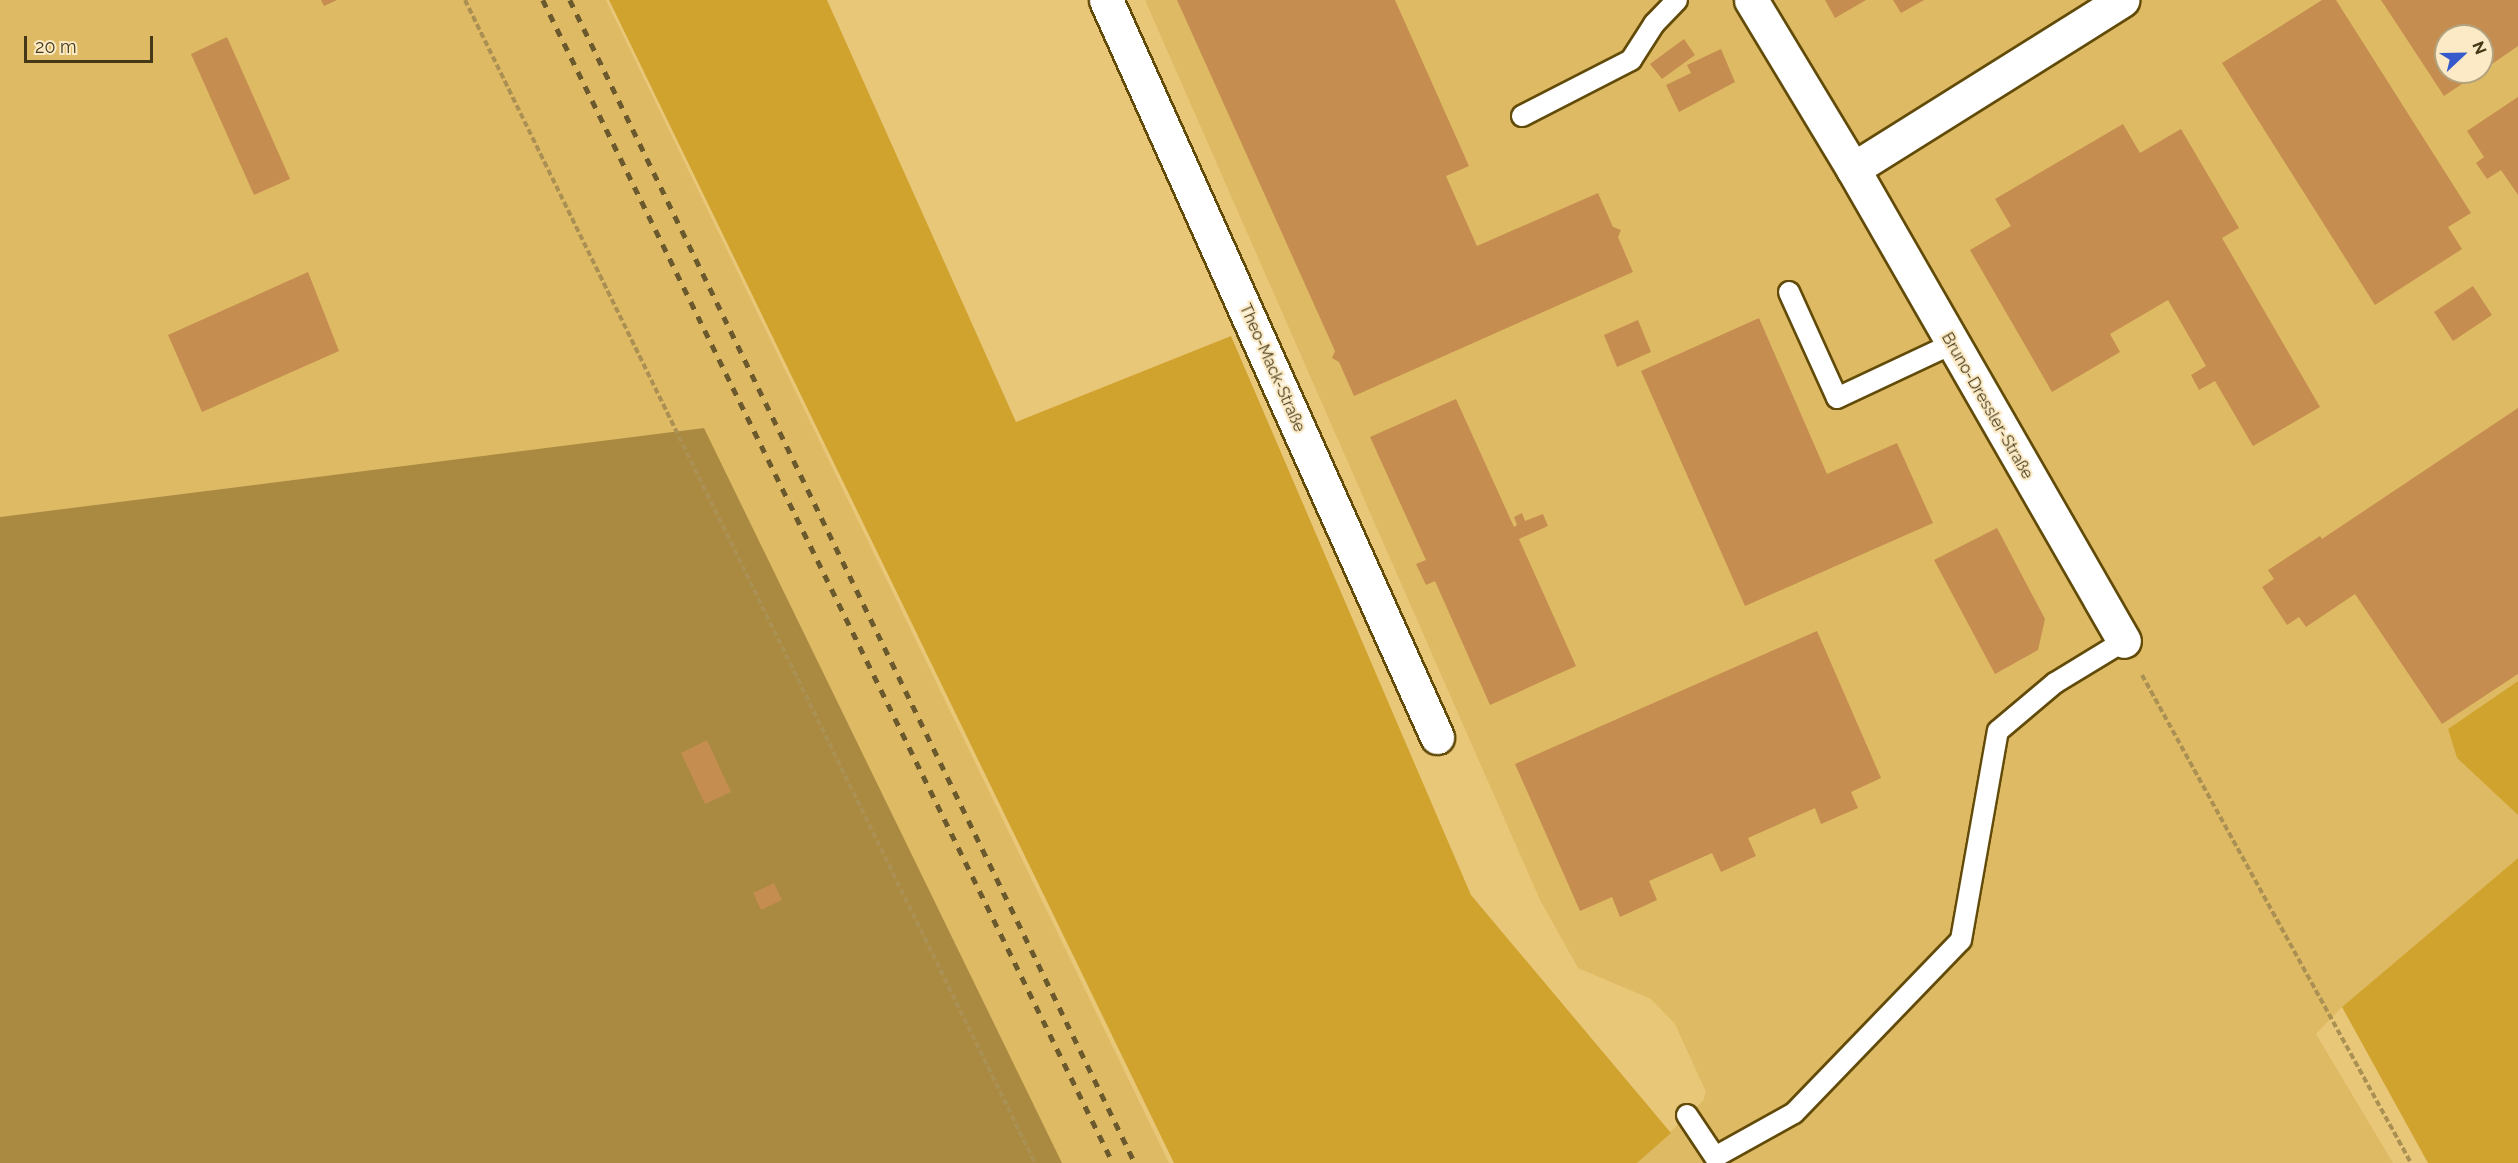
<!DOCTYPE html>
<html>
<head>
<meta charset="utf-8">
<style>
	body { margin:0 }
	#map { position:relative; width:2518px; height:1163px; overflow:hidden; background:#e9c779; font-family:Raleway,sans-serif }
	div>[style] { position:absolute }
	[style*='--x'] { left:calc(var(--x)*1px); top:calc(var(--y)*1px); width:calc(var(--w)*1px); rotate:calc(var(--a)*1deg) }
	.built>* { inset:0; background:#dfba64 }
	.green>* { inset:0; background:#d0a32f }
	.forest>* { inset:0; background:#a98a40 }
	.building>* { inset:0; background:#c58d50 }
	.path>* { height:4px; margin-top:-2px; transform-origin:0; background:repeating-linear-gradient(90deg,#aa9053 0 6px,transparent 0 9px) }
	.roads { filter:drop-shadow(2px 0 #624b09) drop-shadow(-2px 0 #624b09) drop-shadow(0 2px #624b09) drop-shadow(0 -2px #624b09) }
	.lane>* { height:20px; margin:-10px; padding:0 10px; transform-origin:10px; border-radius:10px; background:#fff }
	.street>* { height:33px; margin:-16.5px; padding:0 16.5px; transform-origin:16.5px; border-radius:16.5px; background:#fff }
	.rail>* { height:4.5px; margin-top:-2.25px; transform-origin:0; background:repeating-linear-gradient(90deg,#6b592e 0 8px,transparent 0 16px) }
	span { translate:-50% -50%; white-space:nowrap; text-align:center; line-height:1.15; -webkit-text-stroke:4.5px #fbeac5; paint-order:stroke }
	.street-label { font-size:16px; color:#453817 }
	.north { position:absolute; left:2434px; top:24px; width:60px; height:60px; box-sizing:border-box; background:#fbeac5; border:2px solid #b2a37f; border-radius:50%; rotate:68deg; font-size:16px; font-weight:700; line-height:24px; text-align:center; color:#453817 }
	.north::after { content:''; display:block; margin:auto; width:21px; height:27px; background:#365acb; clip-path:polygon(50% 0,100% 100%,50% 72%,0 100%) }
	.scale { position:absolute; left:24px; top:36px; width:129px; height:27px; box-sizing:border-box; border:3px solid #453817; border-top:0; padding-left:8px; font-size:18px; line-height:21px; white-space:nowrap; color:#453817; -webkit-text-stroke:4px #fbeac5; paint-order:stroke }
</style>
</head>
<body>
<div id="map">
	<div class="built">
		<div style="clip-path:polygon(0 0,606px 0,1169px 1163px,1062px 1163px,704px 428px,0 517px)"></div>
		<div style="clip-path:polygon(evenodd,1145px 0,2518px 0,2518px 681px,2448px 729px,2457px 758px,2518px 815px,2518px 858px,2342px 1007px,2316px 1034px,2393px 1163px,1637px 1163px,1703px 1101px,1706px 1092px,1675px 1024px,1651px 999px,1578px 968px,1540px 900px,1145px 0,2446px 36px,2482px 36px,2482px 72px,2446px 72px,2446px 36px)"></div>
	</div>
	<div class="green">
		<div style="clip-path:polygon(609px 0,827px 0,1016px 422px,1231px 336px,1471px 895px,1671px 1133px,1637px 1163px,1174px 1163px)"></div>
		<div style="clip-path:polygon(2518px 681px,2518px 815px,2457px 758px,2448px 729px)"></div>
		<div style="clip-path:polygon(2518px 858px,2518px 1163px,2428px 1163px,2342px 1007px)"></div>
	</div>
	<div class="forest">
		<div style="clip-path:polygon(704px 428px,1062px 1163px,0 1163px,0 517px)"></div>
	</div>
	<div class="building">
		<div style="clip-path:polygon(321px 0,337px 0,324px 6px)"></div>
		<div style="clip-path:polygon(1177px 0,1395px 0,1469px 166px,1446px 176px,1477px 246px,1598px 193px,1613px 227px,1621px 230px,1618px 237px,1633px 272px,1354px 396px,1339px 362px,1332px 358px,1335px 351px)"></div>
		<div style="clip-path:polygon(1825px 0,1866px 0,1835px 18px)"></div>
		<div style="clip-path:polygon(1893px 0,1924px 0,1901px 13px)"></div>
		<div style="clip-path:polygon(2322px 0,2336px 0,2471px 213px,2448px 227px,2462px 249px,2375px 305px,2222px 63px)"></div>
		<div style="clip-path:polygon(2381px 0,2518px 0,2518px 46px,2482px 71px,2482px 36px,2446px 36px,2446px 72px,2480px 72px,2444px 96px)"></div>
		<div style="clip-path:polygon(227px 37px,290px 179px,254px 195px,191px 54px)"></div>
		<div style="clip-path:polygon(1684px 39px,1695px 55px,1662px 79px,1650px 64px)"></div>
		<div style="clip-path:polygon(1721px 49px,1735px 82px,1679px 112px,1666px 85px,1691px 73px,1687px 65px)"></div>
		<div style="clip-path:polygon(2518px 97px,2518px 195px,2501px 170px,2487px 179px,2476px 163px,2484px 157px,2467px 131px)"></div>
		<div style="clip-path:polygon(2123px 124px,2140px 153px,2181px 129px,2239px 228px,2222px 238px,2320px 407px,2253px 446px,2215px 381px,2199px 390px,2191px 375px,2206px 366px,2168px 300px,2110px 334px,2120px 352px,2052px 392px,1970px 250px,2011px 226px,1995px 199px)"></div>
		<div style="clip-path:polygon(308px 272px,339px 351px,202px 412px,168px 335px)"></div>
		<div style="clip-path:polygon(2473px 286px,2492px 315px,2453px 341px,2434px 312px)"></div>
		<div style="clip-path:polygon(1759px 318px,1827px 474px,1897px 443px,1933px 523px,1745px 606px,1641px 371px)"></div>
		<div style="clip-path:polygon(1638px 320px,1651px 352px,1617px 367px,1604px 335px)"></div>
		<div style="clip-path:polygon(1456px 399px,1514px 527px,1517px 525px,1514px 517px,1522px 513px,1525px 521px,1543px 514px,1548px 526px,1519px 539px,1576px 666px,1490px 705px,1435px 581px,1426px 585px,1416px 564px,1426px 560px,1370px 437px)"></div>
		<div style="clip-path:polygon(2518px 408px,2518px 674px,2442px 724px,2355px 594px,2306px 627px,2299px 617px,2287px 625px,2262px 587px,2274px 579px,2268px 570px,2320px 536px,2322px 539px)"></div>
		<div style="clip-path:polygon(1997px 528px,2045px 619px,2038px 650px,1995px 674px,1934px 560px)"></div>
		<div style="clip-path:polygon(1817px 631px,1881px 778px,1851px 792px,1858px 808px,1821px 824px,1815px 808px,1748px 838px,1756px 856px,1721px 872px,1712px 853px,1649px 881px,1657px 900px,1620px 917px,1612px 897px,1580px 911px,1515px 764px)"></div>
		<div style="clip-path:polygon(707px 740px,731px 792px,705px 804px,681px 753px)"></div>
		<div style="clip-path:polygon(774px 883px,782px 900px,761px 910px,753px 893px)"></div>
	</div>
	<div class="path">
		<div style="--x:465;--y:0;--w:1295;--a:63.89"></div>
		<div style="--x:2142;--y:675;--w:557;--a:61.14"></div>
	</div>
	<div class="roads">
		<div class="lane">
			<div style="--x:1522;--y:116;--w:123;--a:-27.2"></div>
			<div style="--x:1631;--y:60;--w:43;--a:-57.4"></div>
			<div style="--x:1654;--y:24;--w:33;--a:-46"></div>
			<div style="--x:1789;--y:292;--w:116;--a:65.6"></div>
			<div style="--x:1837;--y:398;--w:127;--a:-25.2"></div>
			<div style="--x:1687;--y:1115;--w:50;--a:56.3"></div>
			<div style="--x:1715;--y:1157;--w:90;--a:-29.1"></div>
			<div style="--x:1794;--y:1113;--w:240;--a:-46"></div>
			<div style="--x:1961;--y:940;--w:212;--a:-80"></div>
			<div style="--x:1998;--y:731;--w:75;--a:-40.1"></div>
			<div style="--x:2055;--y:683;--w:81;--a:-31.3"></div>
		</div>
		<div class="street">
			<div style="--x:1106;--y:0;--w:808;--a:65.81"></div>
			<div style="--x:1751;--y:0;--w:197;--a:58.9"></div>
			<div style="--x:1853;--y:169;--w:544;--a:60.14"></div>
			<div style="--x:1853;--y:169;--w:318;--a:-32.1"></div>
		</div>
	</div>
	<div class="rail">
		<div style="--x:543;--y:0;--w:1295;--a:63.89"></div>
		<div style="--x:570;--y:0;--w:1293;--a:64.09"></div>
	</div>
	<div class="street-label">
		<span style="left:1272px;top:368px;rotate:66deg">Theo-Mack-Straße</span>
		<span style="left:1987px;top:406px;rotate:60deg">Bruno-Dressler-Straße</span>
	</div>
	<div class="north">N</div>
	<div class="scale">20 m</div>
</div>
</body>
</html>
